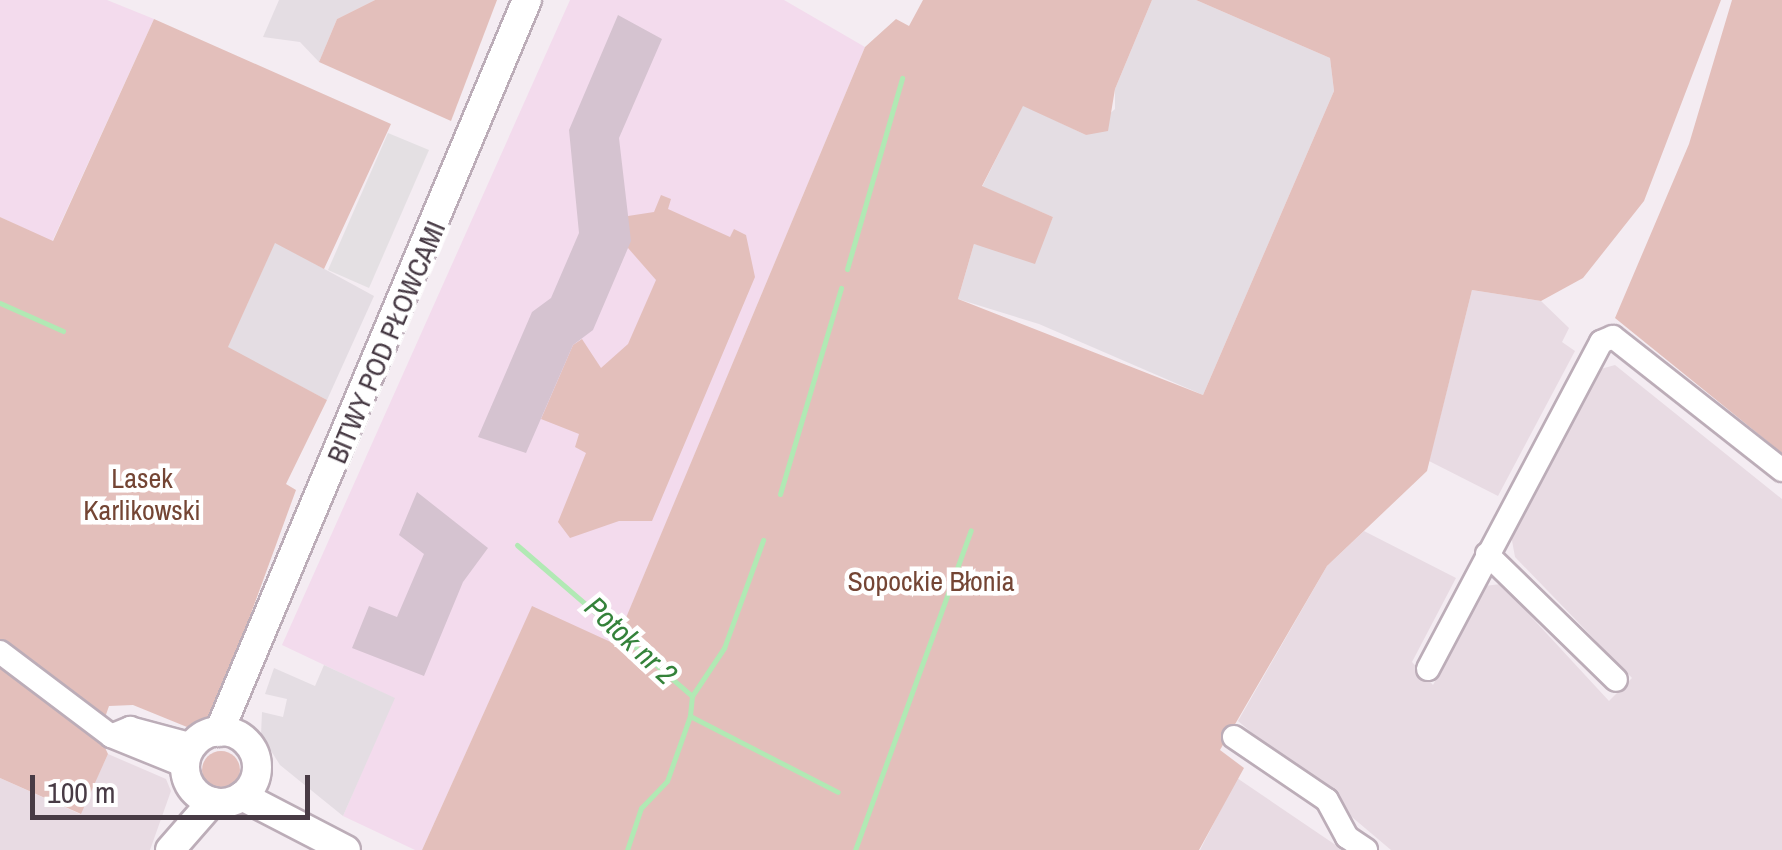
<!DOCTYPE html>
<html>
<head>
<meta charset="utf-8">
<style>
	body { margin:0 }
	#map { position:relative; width:1782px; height:850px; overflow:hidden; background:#f4ecf2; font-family:"Archivo Narrow",sans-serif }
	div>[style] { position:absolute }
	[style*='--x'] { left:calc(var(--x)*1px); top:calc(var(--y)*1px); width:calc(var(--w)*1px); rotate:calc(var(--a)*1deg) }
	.residential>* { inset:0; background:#e8dbe3 }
	.commercial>* { inset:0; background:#f3dbed }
	.industrial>* { inset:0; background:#e4dde3 }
	.green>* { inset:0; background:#e3bfbb }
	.round { border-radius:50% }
	.parking>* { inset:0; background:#e4e0e3 }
	.stream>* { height:5px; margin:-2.5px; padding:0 2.5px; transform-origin:2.5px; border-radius:2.5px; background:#b1e9b4 }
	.building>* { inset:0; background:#d5c3d0 }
	.roads { filter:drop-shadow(2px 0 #bcadb8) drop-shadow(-2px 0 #bcadb8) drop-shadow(0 2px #bcadb8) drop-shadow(0 -2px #bcadb8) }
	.minor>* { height:22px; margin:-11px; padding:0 11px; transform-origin:11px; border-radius:11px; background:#fff }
	.tertiary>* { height:28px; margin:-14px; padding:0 14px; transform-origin:14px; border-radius:14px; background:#fff }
	.tertiary>.ring { margin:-14px; padding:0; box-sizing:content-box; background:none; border:28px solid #fff; border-radius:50% }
	span { translate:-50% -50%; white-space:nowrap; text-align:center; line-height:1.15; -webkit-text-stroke:9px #fff; paint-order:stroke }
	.street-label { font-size:28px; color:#483b45 }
	.park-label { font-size:28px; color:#744534 }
	.water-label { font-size:30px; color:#34823a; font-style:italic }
	.scale { position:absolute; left:30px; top:775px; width:280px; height:45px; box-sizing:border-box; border:5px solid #483b45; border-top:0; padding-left:12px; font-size:30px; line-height:35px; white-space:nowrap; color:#483b45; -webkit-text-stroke:8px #fff; paint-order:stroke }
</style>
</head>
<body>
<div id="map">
	<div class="residential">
		<div style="clip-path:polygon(1472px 290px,1541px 301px,1569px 328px,1562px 342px,1575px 351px,1498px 496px,1429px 461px)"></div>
		<div style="clip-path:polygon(1615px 365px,1782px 499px,1782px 850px,1391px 850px,1238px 721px,1327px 566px,1364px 531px,1456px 578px,1412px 662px,1433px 685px,1484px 586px,1501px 584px,1609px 701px,1632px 678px,1515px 557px,1511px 535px,1597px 370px)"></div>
		<div style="clip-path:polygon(108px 754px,166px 779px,171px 791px,150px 850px,0 850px,0 778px,80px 814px)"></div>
		<div style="clip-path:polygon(1237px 778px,1343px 850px,1200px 850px)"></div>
	</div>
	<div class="commercial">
		<div style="clip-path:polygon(0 0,107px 0,154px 19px,52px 242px,0 217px)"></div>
		<div style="clip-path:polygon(570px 0,784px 0,865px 47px,615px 645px,532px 607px,422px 850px,415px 850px,343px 816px,394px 698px,282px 645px)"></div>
	</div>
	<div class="industrial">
		<div style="clip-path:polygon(279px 0,375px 0,337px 19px,319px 62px,300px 42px,263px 37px)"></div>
		<div style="clip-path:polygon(1152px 0,1196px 0,1330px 58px,1334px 91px,1203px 395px,1039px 324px,958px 299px,974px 244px,1036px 257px,1053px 217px,982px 187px,1023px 105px,1086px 135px,1115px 109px,1115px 89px)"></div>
		<div style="clip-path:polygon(275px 242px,374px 296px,327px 400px,227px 348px)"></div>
		<div style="clip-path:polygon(324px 665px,395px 698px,343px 816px,280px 765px,261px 735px,262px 712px,283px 717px,287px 699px,265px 694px,274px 668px,315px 686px)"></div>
	</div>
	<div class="green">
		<div style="clip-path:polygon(375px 0,497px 0,451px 121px,319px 62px,337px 19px)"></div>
		<div style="clip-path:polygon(923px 0,1152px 0,1115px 89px,1108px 131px,1086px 135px,1023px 106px,982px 186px,1053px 217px,1035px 264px,974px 244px,958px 299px,1203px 395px,1334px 91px,1330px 58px,1196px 0,1721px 0,1644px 201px,1583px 278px,1541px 301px,1472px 290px,1427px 471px,1327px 566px,1220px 750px,1244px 768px,1199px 850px,422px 850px,532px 606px,615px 644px,865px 47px,896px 19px,909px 26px)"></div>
		<div style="clip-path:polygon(1732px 0,1782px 0,1782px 453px,1615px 318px,1689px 144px)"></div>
		<div style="clip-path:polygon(154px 19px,391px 124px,324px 269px,275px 243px,228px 347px,327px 400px,286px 484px,296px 490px,214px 715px,187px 727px,133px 705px,109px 706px,99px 735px,108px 754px,81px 814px,0 778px,0 217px,53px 241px)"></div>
		<div style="clip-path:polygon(661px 195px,671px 199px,668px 209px,730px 237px,734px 229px,746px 235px,755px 277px,652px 521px,619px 521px,570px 538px,558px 522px,586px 453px,575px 447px,579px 434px,541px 419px,573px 345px,582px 339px,601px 368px,628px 344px,656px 280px,628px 248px,628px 216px,654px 212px)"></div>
		<div class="round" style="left:202px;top:751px;width:38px;height:38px"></div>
	</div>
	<div class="parking">
		<div style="clip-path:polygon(388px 133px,429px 150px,369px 288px,328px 270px)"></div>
	</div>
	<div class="stream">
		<div style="--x:847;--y:269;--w:199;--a:-73.9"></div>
		<div style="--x:0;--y:303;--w:69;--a:24"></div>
		<div style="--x:780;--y:494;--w:215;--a:-73.5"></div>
		<div style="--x:517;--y:545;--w:231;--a:40.8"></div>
		<div style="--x:692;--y:696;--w:20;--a:96"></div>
		<div style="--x:690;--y:716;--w:166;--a:27.2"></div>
		<div style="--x:692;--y:696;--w:58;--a:-56.3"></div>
		<div style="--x:724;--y:648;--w:115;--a:-70.1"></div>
		<div style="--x:627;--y:850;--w:44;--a:-71.6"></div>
		<div style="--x:641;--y:808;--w:37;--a:-46"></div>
		<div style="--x:667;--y:781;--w:69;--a:-70.5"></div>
		<div style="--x:855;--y:850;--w:340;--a:-70.1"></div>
	</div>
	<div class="building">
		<div style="clip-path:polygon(618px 15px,662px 39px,619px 138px,631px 241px,593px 330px,573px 345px,526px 453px,478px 437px,532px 312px,551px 298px,579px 233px,569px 130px)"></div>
		<div style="clip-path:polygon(417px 492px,488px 548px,463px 582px,424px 676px,352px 648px,369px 606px,397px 617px,424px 554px,399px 535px)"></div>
	</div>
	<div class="roads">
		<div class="minor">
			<div style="--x:1487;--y:554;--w:180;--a:44.3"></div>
			<div style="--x:0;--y:652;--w:139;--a:37.1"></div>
			<div style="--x:111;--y:736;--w:80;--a:22.1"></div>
			<div style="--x:1428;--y:669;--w:370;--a:-62.1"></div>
			<div style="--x:1601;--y:342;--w:13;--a:-23"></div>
			<div style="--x:1613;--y:337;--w:215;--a:38.2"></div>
			<div style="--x:111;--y:736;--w:21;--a:-23"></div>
			<div style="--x:130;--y:728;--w:65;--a:15.1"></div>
			<div style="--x:1234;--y:737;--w:112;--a:34.1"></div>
			<div style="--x:1327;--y:800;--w:42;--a:61.6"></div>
			<div style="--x:1347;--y:837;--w:23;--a:34"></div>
		</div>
		<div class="tertiary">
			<div class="ring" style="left:185px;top:731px;width:44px;height:44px"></div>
			<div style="--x:219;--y:732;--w:794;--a:-67.18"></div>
			<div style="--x:242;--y:796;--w:117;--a:27.4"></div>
			<div style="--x:170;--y:850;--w:64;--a:-48.8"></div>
		</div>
	</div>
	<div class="street-label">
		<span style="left:386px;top:342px;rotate:-67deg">BITWY POD PŁOWCAMI</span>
	</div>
	<div class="park-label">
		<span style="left:142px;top:494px">Lasek<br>Karlikowski</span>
		<span style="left:931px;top:581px">Sopockie Błonia</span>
	</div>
	<div class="water-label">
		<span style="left:631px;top:640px;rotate:43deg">Potok nr 2</span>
	</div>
	<div class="scale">100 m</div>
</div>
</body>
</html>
